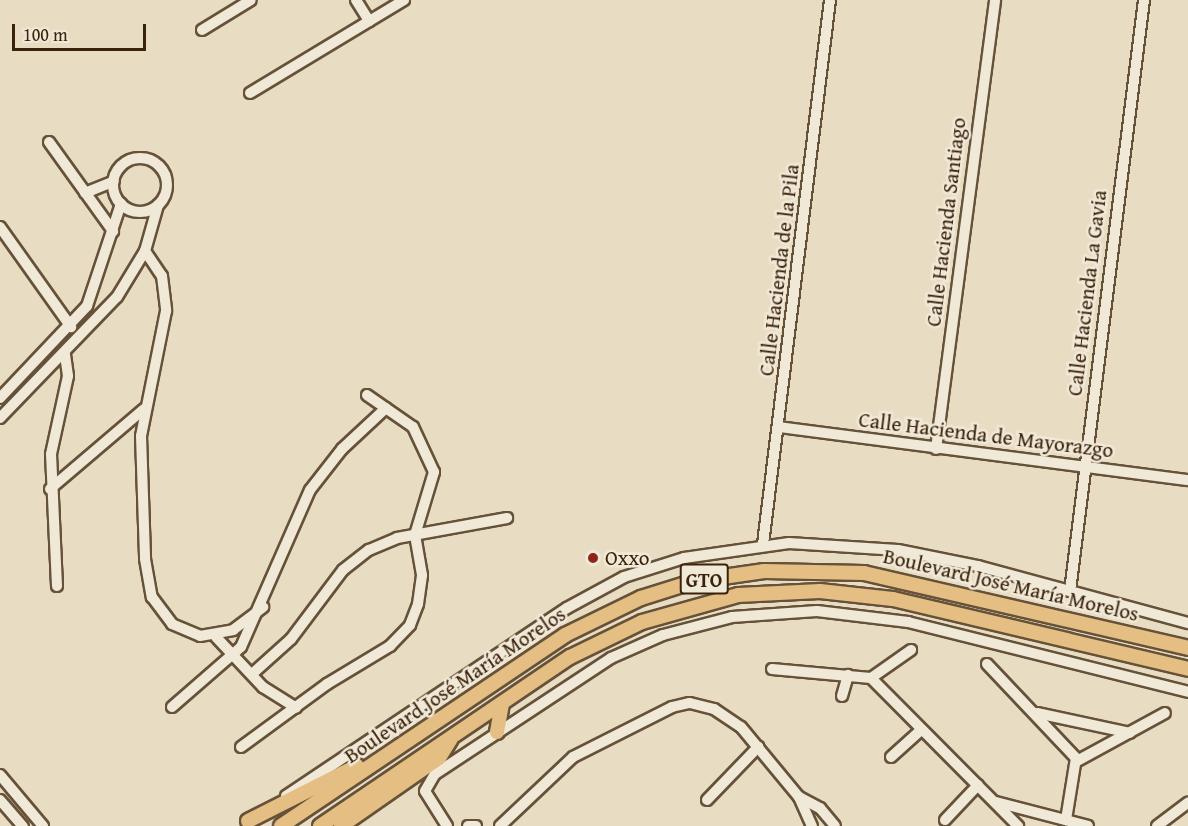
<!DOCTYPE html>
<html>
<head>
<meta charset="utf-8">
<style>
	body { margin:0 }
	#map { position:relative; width:1188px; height:826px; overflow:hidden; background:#e8ddc3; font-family:"Gentium Book Plus",serif }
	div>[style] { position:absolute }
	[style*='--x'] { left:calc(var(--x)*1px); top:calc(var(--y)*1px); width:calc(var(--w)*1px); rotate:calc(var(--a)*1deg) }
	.roads { filter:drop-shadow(2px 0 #665139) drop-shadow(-2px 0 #665139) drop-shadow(0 2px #665139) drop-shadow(0 -2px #665139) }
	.minor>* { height:10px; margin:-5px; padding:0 5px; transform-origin:5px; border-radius:5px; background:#f0e9d8 }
	.minor>.ring { margin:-5px; padding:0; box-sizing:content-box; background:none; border:10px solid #f0e9d8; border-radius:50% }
	.major>* { height:14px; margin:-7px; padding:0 7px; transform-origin:7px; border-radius:7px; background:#e4be82 }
	.dots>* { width:16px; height:16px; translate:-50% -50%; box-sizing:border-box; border:3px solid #f0e9d8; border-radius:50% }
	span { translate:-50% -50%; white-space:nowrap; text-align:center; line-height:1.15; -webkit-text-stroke:5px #f0e9d8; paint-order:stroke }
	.shield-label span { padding:2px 4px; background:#f0e9d8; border:2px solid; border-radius:4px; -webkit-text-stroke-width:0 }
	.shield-label { font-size:20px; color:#3b220b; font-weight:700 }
	.street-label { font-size:21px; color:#3b220b }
	.poi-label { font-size:21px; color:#3b220b }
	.left { translate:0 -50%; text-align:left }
	.scale { position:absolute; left:12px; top:24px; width:134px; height:27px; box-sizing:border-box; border:3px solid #3b220b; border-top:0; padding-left:8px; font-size:18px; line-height:21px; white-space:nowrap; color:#3b220b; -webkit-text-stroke:4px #f0e9d8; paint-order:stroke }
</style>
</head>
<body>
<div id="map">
	<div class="roads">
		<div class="minor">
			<div style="--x:356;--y:0;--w:25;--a:58"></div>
			<div style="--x:202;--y:30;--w:57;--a:-31.5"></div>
			<div style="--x:250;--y:93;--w:180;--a:-31.1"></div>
			<div style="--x:49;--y:142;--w:110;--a:54.3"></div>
			<div class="ring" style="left:113px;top:158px;width:44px;height:44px"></div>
			<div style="--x:85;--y:193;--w:31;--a:-22"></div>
			<div style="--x:0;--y:227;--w:123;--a:54.6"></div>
			<div style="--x:145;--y:251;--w:30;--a:56"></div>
			<div style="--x:162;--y:276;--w:35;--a:83"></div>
			<div style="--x:166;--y:311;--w:127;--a:101.3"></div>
			<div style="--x:141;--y:436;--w:123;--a:88.1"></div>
			<div style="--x:145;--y:559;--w:39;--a:80"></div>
			<div style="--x:152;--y:597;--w:34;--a:53"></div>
			<div style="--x:172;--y:624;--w:30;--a:23"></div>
			<div style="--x:200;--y:636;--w:34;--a:-10"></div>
			<div style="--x:233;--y:630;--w:38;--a:-37"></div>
			<div style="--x:0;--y:398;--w:127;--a:-46.6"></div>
			<div style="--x:87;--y:306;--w:108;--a:-71.6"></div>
			<div style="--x:0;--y:418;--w:168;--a:-46"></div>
			<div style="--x:117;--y:297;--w:54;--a:-58.7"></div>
			<div style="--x:145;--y:251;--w:48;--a:-74.2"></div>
			<div style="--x:779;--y:427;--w:412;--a:7.4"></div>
			<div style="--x:936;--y:449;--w:453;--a:-82.5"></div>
			<div style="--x:50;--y:489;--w:123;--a:-40.4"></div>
			<div style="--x:763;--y:544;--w:548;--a:-82.98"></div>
			<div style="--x:57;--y:586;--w:132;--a:-92.6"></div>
			<div style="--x:51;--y:454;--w:80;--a:-77.7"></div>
			<div style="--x:68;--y:376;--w:22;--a:-98"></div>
			<div style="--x:1070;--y:591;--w:596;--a:-82.86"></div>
			<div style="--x:216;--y:637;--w:69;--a:46.8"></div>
			<div style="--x:263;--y:687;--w:39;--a:32"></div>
			<div style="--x:987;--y:664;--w:129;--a:46.6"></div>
			<div style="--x:1076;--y:758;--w:63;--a:99.2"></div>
			<div style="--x:772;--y:669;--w:99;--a:5.2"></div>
			<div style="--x:871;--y:678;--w:49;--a:-35"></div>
			<div style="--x:252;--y:674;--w:52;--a:-41.9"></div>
			<div style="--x:291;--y:639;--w:86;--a:-53"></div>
			<div style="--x:343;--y:570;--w:33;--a:-38"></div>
			<div style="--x:369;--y:550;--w:30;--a:-23"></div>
			<div style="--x:397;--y:538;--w:112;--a:-10.3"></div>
			<div style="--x:871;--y:678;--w:209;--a:45.2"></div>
			<div style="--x:842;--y:696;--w:22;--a:-74"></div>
			<div style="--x:172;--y:707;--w:91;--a:-41"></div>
			<div style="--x:241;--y:647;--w:171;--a:-66.3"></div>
			<div style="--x:310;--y:490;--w:52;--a:-52"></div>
			<div style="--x:342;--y:449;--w:60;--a:-43"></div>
			<div style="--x:1037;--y:713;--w:95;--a:12.1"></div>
			<div style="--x:241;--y:747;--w:107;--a:-36.2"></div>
			<div style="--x:327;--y:684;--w:74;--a:-31.1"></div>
			<div style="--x:390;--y:646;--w:29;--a:-46"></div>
			<div style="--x:410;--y:625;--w:22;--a:-69"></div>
			<div style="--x:418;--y:604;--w:29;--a:-82"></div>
			<div style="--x:422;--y:575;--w:41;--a:-99.9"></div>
			<div style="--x:415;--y:535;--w:66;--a:-73.2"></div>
			<div style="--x:434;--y:472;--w:50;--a:-115"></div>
			<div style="--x:413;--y:427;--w:56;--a:-145.2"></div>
			<div style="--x:891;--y:757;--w:40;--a:-42"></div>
			<div style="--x:1077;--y:761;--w:100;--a:-28.6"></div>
			<div style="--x:0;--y:775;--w:67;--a:49.9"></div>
			<div style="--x:286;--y:796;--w:338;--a:-33.8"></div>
			<div style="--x:567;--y:608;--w:65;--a:-28.5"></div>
			<div style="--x:624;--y:577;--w:63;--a:-17.6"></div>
			<div style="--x:684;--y:558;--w:106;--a:-8.1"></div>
			<div style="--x:789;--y:543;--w:109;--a:3.7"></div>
			<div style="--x:898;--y:550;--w:82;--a:11.3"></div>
			<div style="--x:978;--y:566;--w:218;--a:15.2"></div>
			<div style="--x:799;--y:797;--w:24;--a:28"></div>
			<div style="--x:820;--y:808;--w:23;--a:50"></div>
			<div style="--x:0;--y:800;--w:35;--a:49"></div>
			<div style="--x:707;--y:800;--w:74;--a:-46.1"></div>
			<div style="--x:996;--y:802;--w:95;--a:14.6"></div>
			<div style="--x:945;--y:820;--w:48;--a:-46.7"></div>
			<div style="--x:447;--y:826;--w:41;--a:-122.2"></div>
			<div style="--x:425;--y:791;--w:20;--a:-60"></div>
			<div style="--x:435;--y:774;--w:211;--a:-33.4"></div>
			<div style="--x:611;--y:658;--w:57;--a:-23.9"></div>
			<div style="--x:663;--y:635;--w:71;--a:-14.6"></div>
			<div style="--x:732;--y:617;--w:85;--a:-4"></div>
			<div style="--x:817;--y:611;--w:92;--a:6.9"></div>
			<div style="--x:908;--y:622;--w:289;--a:14"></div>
			<div style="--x:468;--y:826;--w:8;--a:0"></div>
			<div style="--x:500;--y:826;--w:100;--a:-43.4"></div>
			<div style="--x:573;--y:757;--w:111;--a:-26.8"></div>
			<div style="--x:672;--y:707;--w:18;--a:-13"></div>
			<div style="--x:690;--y:703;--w:25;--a:14"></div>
			<div style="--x:714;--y:709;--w:32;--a:34"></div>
			<div style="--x:741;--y:727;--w:91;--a:50.4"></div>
			<div style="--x:799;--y:797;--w:32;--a:66"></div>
			<div style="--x:1157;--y:826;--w:39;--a:-37"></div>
		</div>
		<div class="major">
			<div style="--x:497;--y:732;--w:29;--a:-80"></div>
			<div style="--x:248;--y:821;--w:122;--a:-26.8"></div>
			<div style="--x:281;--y:826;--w:342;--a:-33.9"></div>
			<div style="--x:565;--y:635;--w:85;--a:-26"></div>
			<div style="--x:641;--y:598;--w:57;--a:-17.5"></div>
			<div style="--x:695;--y:581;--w:70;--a:-8.2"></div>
			<div style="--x:764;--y:571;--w:100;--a:1.1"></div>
			<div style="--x:864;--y:573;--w:333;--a:13"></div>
			<div style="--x:320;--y:826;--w:302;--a:-34.1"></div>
			<div style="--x:570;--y:657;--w:80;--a:-25.9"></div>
			<div style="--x:642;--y:622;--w:100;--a:-15.7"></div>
			<div style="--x:738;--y:595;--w:82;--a:-2.8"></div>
			<div style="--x:820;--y:591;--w:73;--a:6.3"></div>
			<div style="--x:893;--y:599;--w:303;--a:13.3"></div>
			<div style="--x:341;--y:826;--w:119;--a:-34.8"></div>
			<div style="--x:439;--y:758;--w:22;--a:-58"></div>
		</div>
	</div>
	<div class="dots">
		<div style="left:593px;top:558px;background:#8f2418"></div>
	</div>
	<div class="shield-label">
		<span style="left:704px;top:579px">GTO</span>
	</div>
	<div class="street-label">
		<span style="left:946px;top:222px;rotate:-83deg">Calle Hacienda Santiago</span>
		<span style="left:779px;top:270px;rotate:-83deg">Calle Hacienda de la Pila</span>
		<span style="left:1087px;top:293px;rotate:-83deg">Calle Hacienda La Gavia</span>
		<span style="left:986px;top:435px;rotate:7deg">Calle Hacienda de Mayorazgo</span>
		<span style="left:1011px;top:585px;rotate:13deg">Boulevard José María Morelos</span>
		<span style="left:455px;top:685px;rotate:-34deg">Boulevard José María Morelos</span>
	</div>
	<div class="poi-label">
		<span class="left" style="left:605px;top:558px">Oxxo</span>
	</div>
	<div class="scale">100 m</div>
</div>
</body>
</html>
